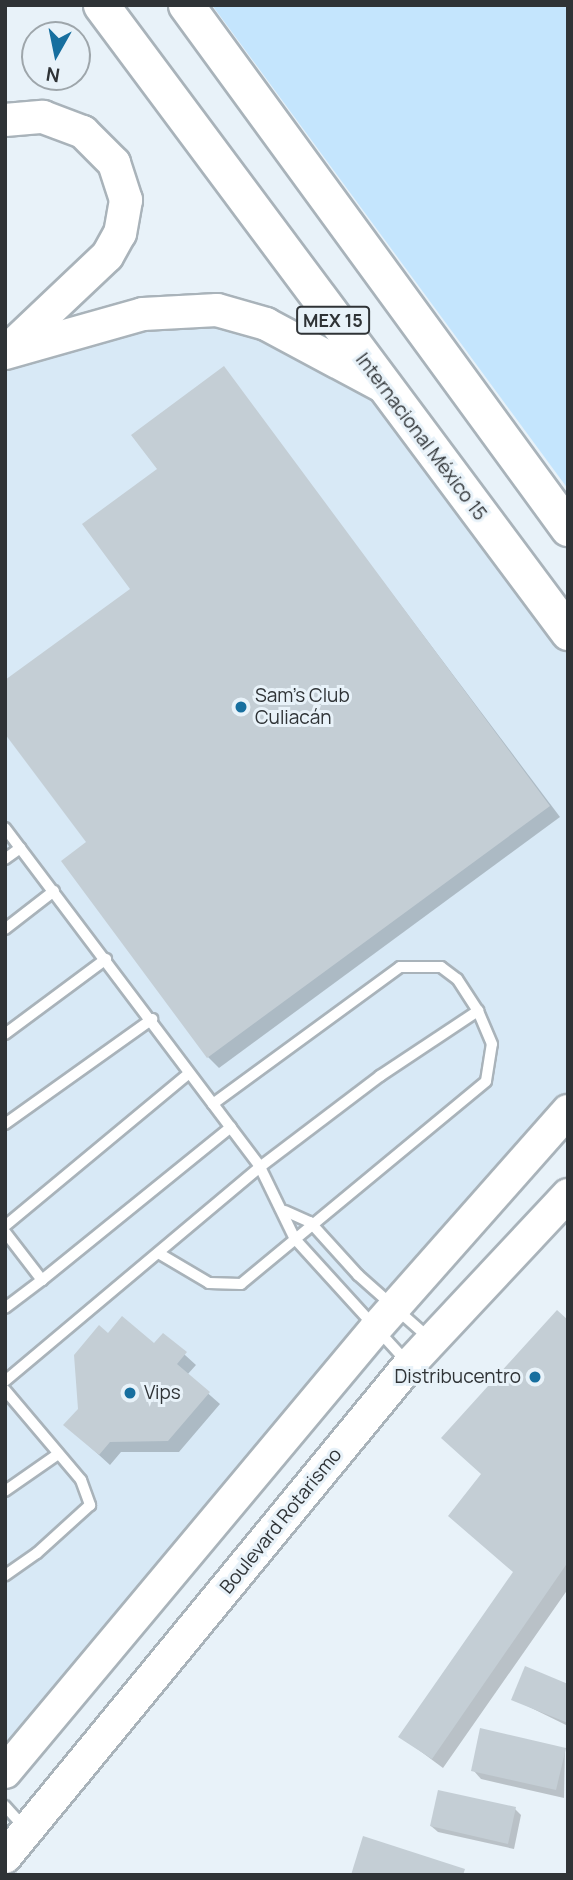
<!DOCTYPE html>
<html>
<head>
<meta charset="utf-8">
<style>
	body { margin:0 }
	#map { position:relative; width:573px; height:1880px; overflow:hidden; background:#e8f2f9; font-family:Manrope,sans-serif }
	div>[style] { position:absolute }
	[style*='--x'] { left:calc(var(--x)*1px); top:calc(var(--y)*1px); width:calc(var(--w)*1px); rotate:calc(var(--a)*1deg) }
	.built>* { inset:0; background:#d8e9f6 }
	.green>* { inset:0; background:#c4e5fd }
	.shadow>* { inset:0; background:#0003 }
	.building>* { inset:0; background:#c4ced5 }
	.roads { filter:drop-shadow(2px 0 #a9b3ba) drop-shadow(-2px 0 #a9b3ba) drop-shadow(0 2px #a9b3ba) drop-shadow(0 -2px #a9b3ba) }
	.lane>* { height:10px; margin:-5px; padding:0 5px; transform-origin:5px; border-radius:5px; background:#fff }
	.secondary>* { height:32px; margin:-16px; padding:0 16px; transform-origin:16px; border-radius:16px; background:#fff }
	.primary>* { height:35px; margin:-17.5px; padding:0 17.5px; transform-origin:17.5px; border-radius:17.5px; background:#fff }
	.dots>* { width:19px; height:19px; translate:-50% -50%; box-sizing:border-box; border:4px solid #e8f2f9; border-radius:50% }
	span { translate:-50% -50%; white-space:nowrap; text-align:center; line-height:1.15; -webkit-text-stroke:6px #e8f2f9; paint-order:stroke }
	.shield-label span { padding:2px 5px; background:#e8f2f9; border:2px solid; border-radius:5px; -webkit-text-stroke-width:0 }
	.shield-label { font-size:18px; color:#2f3336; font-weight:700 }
	.street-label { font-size:19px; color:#2f3336 }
	.poi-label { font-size:19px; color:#2f3336 }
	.left { translate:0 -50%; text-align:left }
	.right { translate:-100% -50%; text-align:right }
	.frame { position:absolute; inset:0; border:7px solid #2f3336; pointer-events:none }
	.north { position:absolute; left:21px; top:21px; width:70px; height:70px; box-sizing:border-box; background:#e8f2f9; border:2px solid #9ea6ab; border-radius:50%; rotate:189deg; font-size:19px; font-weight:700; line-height:28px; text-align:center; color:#2f3336 }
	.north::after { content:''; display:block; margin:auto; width:24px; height:32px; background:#176f9f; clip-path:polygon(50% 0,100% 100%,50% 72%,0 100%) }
</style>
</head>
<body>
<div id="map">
	<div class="built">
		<div style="clip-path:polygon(217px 310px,382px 386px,568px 638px,568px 1133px,5px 1793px,5px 353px)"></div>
	</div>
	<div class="green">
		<div style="clip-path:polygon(213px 5px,568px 5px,568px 489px,212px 5px)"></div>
	</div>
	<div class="shadow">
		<div style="clip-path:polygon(223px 369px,560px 817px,219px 1068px,208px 1057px,88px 843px,133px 589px,160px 470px)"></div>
		<div style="clip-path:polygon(568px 1323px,568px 1589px,443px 1768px,400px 1736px,515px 1573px,450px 1516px,483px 1475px)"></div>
		<div style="clip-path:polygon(108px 1335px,154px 1346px,163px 1335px,196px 1365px,187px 1375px,220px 1404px,179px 1452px,121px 1452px,110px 1465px,77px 1435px,79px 1409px)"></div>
		<div style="clip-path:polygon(568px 1686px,568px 1726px,513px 1699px)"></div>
		<div style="clip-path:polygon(565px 1749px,564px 1798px,481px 1779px,473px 1770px)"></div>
		<div style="clip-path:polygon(515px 1809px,521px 1815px,514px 1849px,438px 1832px,431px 1826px)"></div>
	</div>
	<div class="building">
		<div style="clip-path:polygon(224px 366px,550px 806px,207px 1058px,61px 861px,86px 842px,5px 734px,5px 680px,130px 589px,82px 524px,157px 469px,131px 435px)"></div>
		<div style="clip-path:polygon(557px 1310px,568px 1320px,568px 1562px,432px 1759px,398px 1737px,513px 1572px,448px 1516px,481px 1474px,441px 1438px)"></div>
		<div style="clip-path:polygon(122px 1316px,154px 1343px,163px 1333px,187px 1352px,177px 1364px,210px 1392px,168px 1441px,110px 1442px,99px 1455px,63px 1425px,78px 1409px,74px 1355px,99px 1325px,108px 1333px)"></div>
		<div style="clip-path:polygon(525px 1666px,568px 1684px,568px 1723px,511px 1700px)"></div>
		<div style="clip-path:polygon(480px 1728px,566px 1748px,556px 1790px,471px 1771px)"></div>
		<div style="clip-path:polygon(438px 1790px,516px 1807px,508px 1844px,430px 1826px)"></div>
		<div style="clip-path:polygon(363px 1836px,465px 1869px,463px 1875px,351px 1875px)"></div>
	</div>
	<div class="roads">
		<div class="lane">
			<div style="--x:5;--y:828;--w:424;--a:53"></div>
			<div style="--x:260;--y:1167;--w:80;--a:64.1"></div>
			<div style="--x:295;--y:1239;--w:168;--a:47.7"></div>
			<div style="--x:5;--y:859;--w:19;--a:-36"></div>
			<div style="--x:5;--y:929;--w:62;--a:-37.8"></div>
			<div style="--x:5;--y:1034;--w:126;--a:-36.6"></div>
			<div style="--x:5;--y:1124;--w:181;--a:-35.5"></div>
			<div style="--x:285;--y:1211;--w:27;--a:24"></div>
			<div style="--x:310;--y:1222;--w:72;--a:47.8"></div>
			<div style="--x:358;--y:1275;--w:95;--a:41.6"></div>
			<div style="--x:5;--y:1226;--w:238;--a:-39.7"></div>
			<div style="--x:5;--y:1232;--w:61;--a:52.4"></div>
			<div style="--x:42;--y:1280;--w:46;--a:142.9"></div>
			<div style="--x:160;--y:1254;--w:57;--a:30.6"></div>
			<div style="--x:209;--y:1283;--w:32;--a:2"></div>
			<div style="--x:241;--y:1284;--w:318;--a:-39.6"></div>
			<div style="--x:486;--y:1081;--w:37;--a:-81"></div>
			<div style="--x:492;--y:1044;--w:36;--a:-113"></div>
			<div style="--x:478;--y:1011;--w:38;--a:-123"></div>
			<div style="--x:457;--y:979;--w:20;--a:-143"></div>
			<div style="--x:441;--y:967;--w:41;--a:180"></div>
			<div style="--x:400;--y:967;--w:232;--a:143.8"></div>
			<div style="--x:42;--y:1280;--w:243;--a:-39"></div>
			<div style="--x:5;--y:1381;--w:333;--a:-40"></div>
			<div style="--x:260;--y:1167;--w:151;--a:-37.2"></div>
			<div style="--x:380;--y:1076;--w:118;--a:-33.6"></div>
			<div style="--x:5;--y:1390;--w:118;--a:49.8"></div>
			<div style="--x:81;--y:1480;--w:27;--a:70"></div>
			<div style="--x:90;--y:1505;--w:72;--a:137.8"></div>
			<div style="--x:37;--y:1553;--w:39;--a:145"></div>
			<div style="--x:5;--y:1491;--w:65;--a:-34.9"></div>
			<div style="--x:5;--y:1806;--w:30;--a:48"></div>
		</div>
		<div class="secondary">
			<div style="--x:5;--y:120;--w:38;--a:-5"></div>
			<div style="--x:43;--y:117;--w:43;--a:20.6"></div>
			<div style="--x:83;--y:132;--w:44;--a:45"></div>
			<div style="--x:114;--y:163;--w:39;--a:72"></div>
			<div style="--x:126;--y:200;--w:34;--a:100"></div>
			<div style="--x:120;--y:233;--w:26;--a:119"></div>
			<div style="--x:107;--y:256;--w:127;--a:136.6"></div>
			<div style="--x:5;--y:353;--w:143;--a:-15.8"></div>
			<div style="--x:143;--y:314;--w:74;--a:-3.1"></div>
			<div style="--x:217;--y:310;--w:51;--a:15.9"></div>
			<div style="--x:266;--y:324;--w:132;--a:28.1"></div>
			<div style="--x:5;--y:1772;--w:579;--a:-50.12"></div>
			<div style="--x:376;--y:1328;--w:290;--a:-48.5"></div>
			<div style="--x:5;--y:1857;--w:637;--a:-50.61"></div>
			<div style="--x:409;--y:1365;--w:233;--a:-46.9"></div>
		</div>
		<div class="primary">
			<div style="--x:101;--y:5;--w:782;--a:53.32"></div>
			<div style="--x:186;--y:5;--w:648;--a:53.86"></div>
		</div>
	</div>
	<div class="dots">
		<div style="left:241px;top:707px;background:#176f9f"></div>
		<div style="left:535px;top:1377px;background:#176f9f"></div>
		<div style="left:130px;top:1393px;background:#176f9f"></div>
	</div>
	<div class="shield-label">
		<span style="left:333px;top:320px">MEX 15</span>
	</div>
	<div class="street-label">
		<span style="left:421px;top:437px;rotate:53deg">Internacional México 15</span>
		<span style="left:281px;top:1521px;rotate:-51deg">Boulevard Rotarismo</span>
	</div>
	<div class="poi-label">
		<span class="left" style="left:255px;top:707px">Sam's Club<br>Culiacán</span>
		<span class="right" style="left:521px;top:1377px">Distribucentro</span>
		<span class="left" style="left:144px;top:1393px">Vips</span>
	</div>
	<div class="frame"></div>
	<div class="north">N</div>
</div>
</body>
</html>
